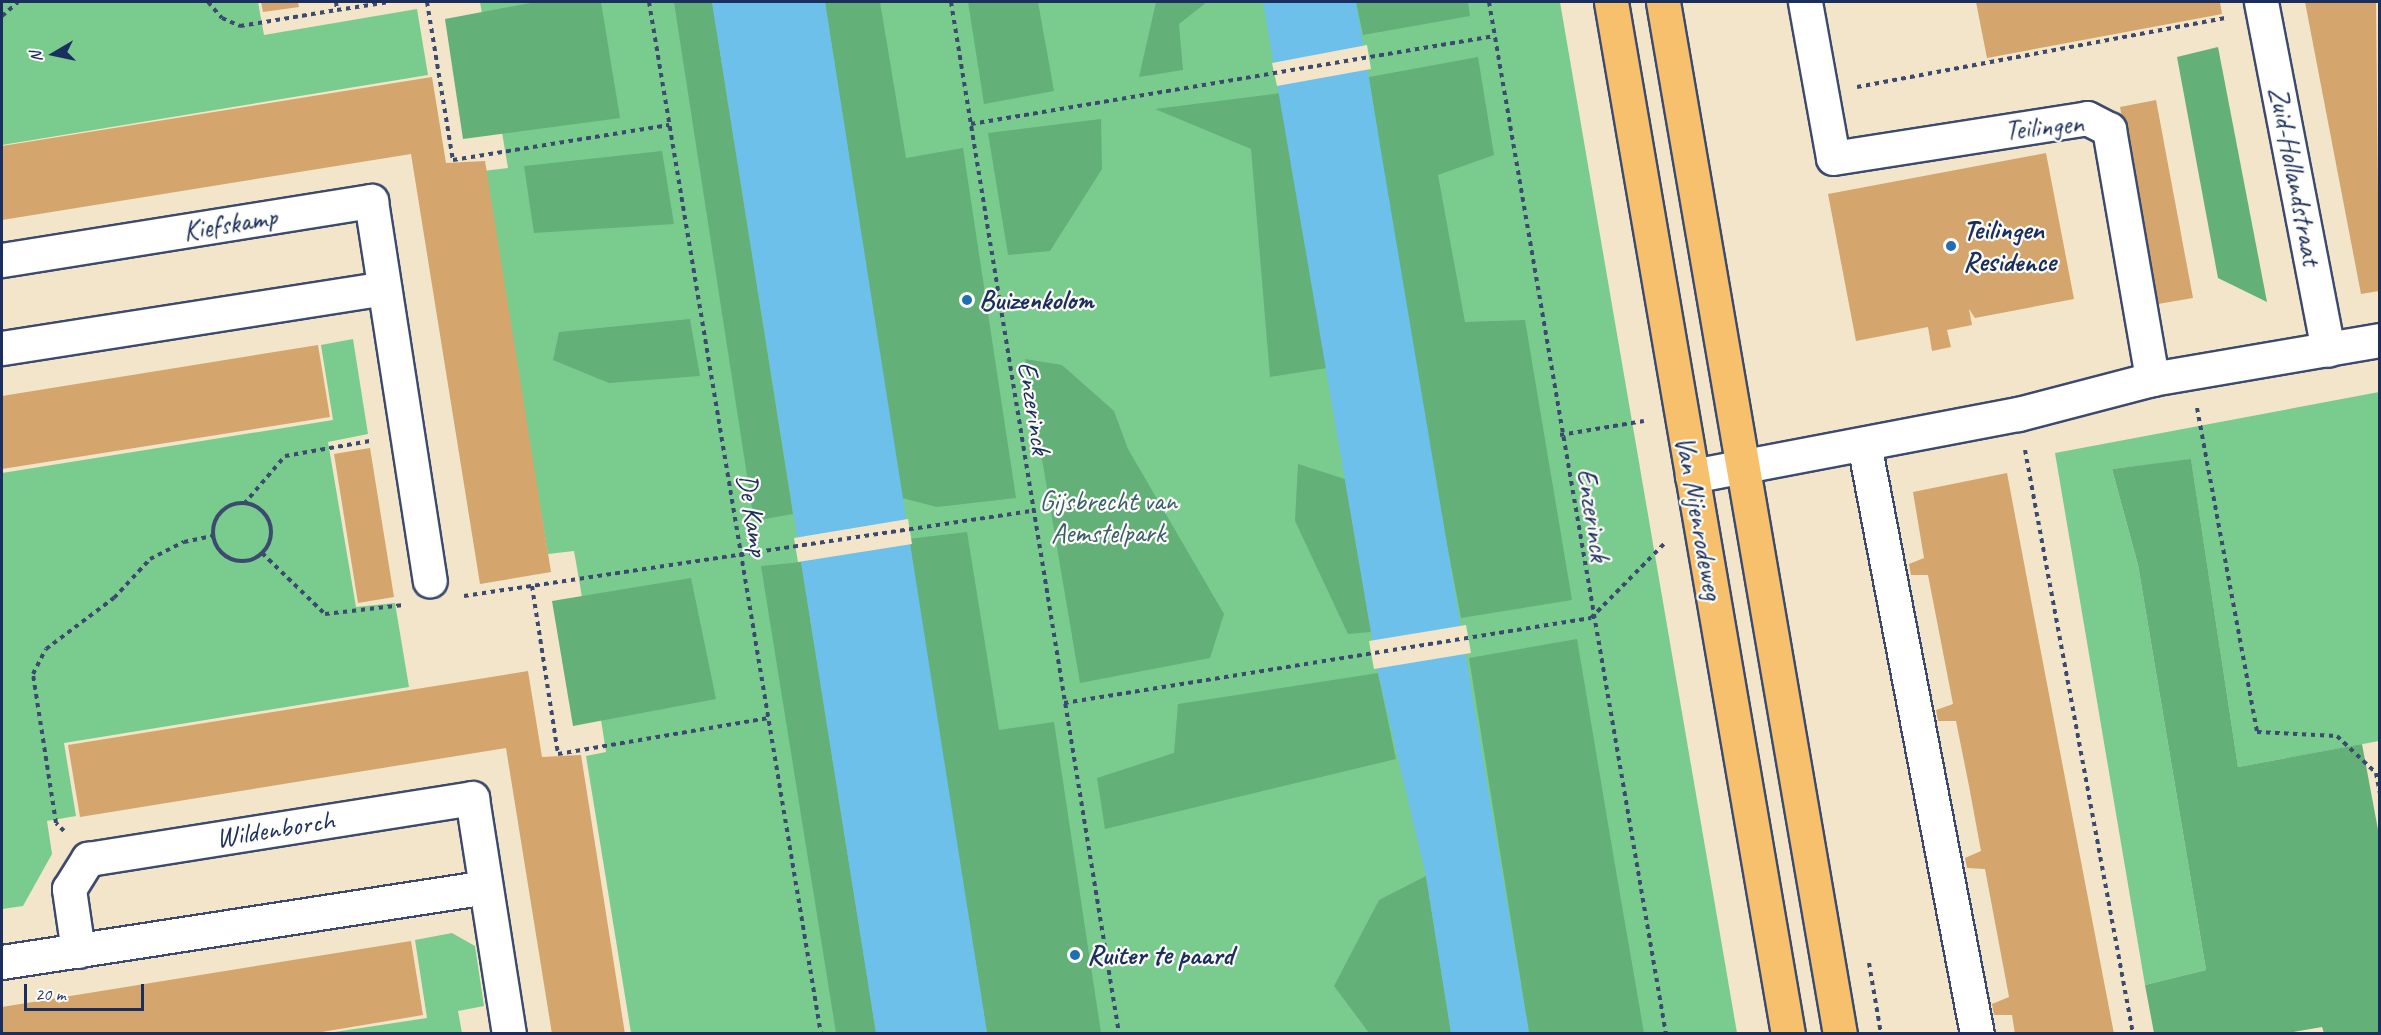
<!DOCTYPE html>
<html>
<head>
<meta charset="utf-8">
<style>
	body { margin:0 }
	#map { position:relative; width:2381px; height:1035px; overflow:hidden; background:#f2e5ca; font-family:Caveat,sans-serif }
	div>[style] { position:absolute }
	[style*='--x'] { left:calc(var(--x)*1px); top:calc(var(--y)*1px); width:calc(var(--w)*1px); rotate:calc(var(--a)*1deg) }
	.green>* { inset:0; background:#7acc8e }
	.forest>* { inset:0; background:#63b079 }
	.water>* { inset:0; background:#6cc0e9 }
	.pier>* { inset:0; background:#f2e5ca }
	.building>* { inset:0; background:#d4a56d }
	.path>* { height:4px; margin-top:-2px; transform-origin:0; background:repeating-linear-gradient(90deg,#3b4a6e 0 4.5px,transparent 0 9px) }
	.path>.ring { margin:-2px; padding:0; box-sizing:content-box; background:none; border:4px solid #3b4a6e; border-radius:50% }
	.roads { filter:drop-shadow(2px 0 #3b4a6e) drop-shadow(-2px 0 #3b4a6e) drop-shadow(0 2px #3b4a6e) drop-shadow(0 -2px #3b4a6e) }
	.minor>* { height:33px; margin:-16.5px; padding:0 16.5px; transform-origin:16.5px; border-radius:16.5px; background:#fff }
	.major>* { height:33px; margin:-16.5px; padding:0 16.5px; transform-origin:16.5px; border-radius:16.5px; background:#f7c06c }
	.dots>* { width:16px; height:16px; translate:-50% -50%; box-sizing:border-box; border:3px solid #fdfcf7; border-radius:50% }
	span { translate:-50% -50%; white-space:nowrap; text-align:center; line-height:1.15; -webkit-text-stroke:4.5px #fdfcf7; paint-order:stroke }
	.street-label { font-size:28px; color:#1b2f5e }
	.poi-label { font-size:28px; color:#1b2f5e; font-weight:700 }
	.left { translate:0 -50%; text-align:left }
	.park-label { font-size:28px; color:#385e6c }
	.frame { position:absolute; inset:0; border:3px solid #1b2f5e; pointer-events:none }
	.north { position:absolute; left:24px; top:24px; width:60px; height:60px; -webkit-text-stroke:4px #fdfcf7; paint-order:stroke; rotate:261deg; font-size:16px; font-weight:700; line-height:24px; text-align:center; color:#1b2f5e }
	.north::after { content:''; display:block; margin:auto; width:21px; height:27px; background:#1b2f5e; clip-path:polygon(50% 0,100% 100%,50% 72%,0 100%) }
	.scale { position:absolute; left:24px; top:984px; width:120px; height:27px; box-sizing:border-box; border:3px solid #1b2f5e; border-top:0; padding-left:8px; font-size:18px; line-height:21px; white-space:nowrap; color:#1b2f5e; -webkit-text-stroke:4px #fdfcf7; paint-order:stroke }
</style>
</head>
<body>
<div id="map">
	<div class="green">
		<div style="clip-path:polygon(2px 2px,258px 2px,264px 35px,417px 9px,428px 75px,2px 145px)"></div>
		<div style="clip-path:polygon(480px 2px,1560px 2px,1737px 1033px,631px 1033px,586px 756px,606px 752px,580px 585px,574px 551px,548px 554px,483px 171px,508px 168px)"></div>
		<div style="clip-path:polygon(353px 339px,368px 434px,328px 442px,356px 607px,395px 603px,409px 687px,64px 743px,76px 816px,47px 821px,52px 854px,23px 906px,2px 909px,2px 473px,333px 420px,321px 345px)"></div>
		<div style="clip-path:polygon(2379px 392px,2379px 741px,2238px 767px,2191px 460px,2112px 469px,2138px 565px,2206px 970px,2145px 985px,2055px 453px)"></div>
		<div style="clip-path:polygon(452px 933px,475px 946px,484px 1006px,458px 1011px,462px 1033px,328px 1033px,427px 1018px,415px 940px)"></div>
	</div>
	<div class="forest">
		<div style="clip-path:polygon(536px 2px,601px 2px,620px 118px,463px 139px,445px 19px)"></div>
		<div style="clip-path:polygon(674px 2px,712px 2px,793px 514px,754px 521px)"></div>
		<div style="clip-path:polygon(825px 2px,880px 2px,906px 158px,963px 148px,1016px 498px,937px 507px,902px 498px)"></div>
		<div style="clip-path:polygon(968px 2px,1038px 2px,1054px 91px,984px 104px)"></div>
		<div style="clip-path:polygon(1156px 2px,1207px 2px,1179px 24px,1183px 70px,1139px 77px)"></div>
		<div style="clip-path:polygon(1356px 2px,1468px 2px,1470px 16px,1363px 35px)"></div>
		<div style="clip-path:polygon(2218px 47px,2267px 302px,2218px 278px,2177px 57px)"></div>
		<div style="clip-path:polygon(1478px 57px,1494px 155px,1438px 175px,1465px 322px,1525px 320px,1572px 600px,1461px 618px,1417px 387px,1369px 77px)"></div>
		<div style="clip-path:polygon(1281px 93px,1327px 368px,1270px 377px,1251px 149px,1155px 109px)"></div>
		<div style="clip-path:polygon(1101px 119px,1102px 169px,1050px 251px,1008px 255px,988px 133px)"></div>
		<div style="clip-path:polygon(662px 151px,674px 224px,534px 233px,524px 166px)"></div>
		<div style="clip-path:polygon(690px 319px,700px 376px,609px 383px,553px 360px,559px 332px)"></div>
		<div style="clip-path:polygon(1025px 359px,1062px 365px,1114px 411px,1128px 449px,1224px 614px,1210px 658px,1080px 683px)"></div>
		<div style="clip-path:polygon(2191px 459px,2238px 767px,2362px 744px,2379px 835px,2379px 1033px,2324px 1033px,2322px 1027px,2281px 1034px,2154px 1033px,2145px 985px,2206px 970px,2138px 565px,2112px 469px)"></div>
		<div style="clip-path:polygon(1298px 464px,1345px 479px,1371px 632px,1348px 634px,1295px 521px)"></div>
		<div style="clip-path:polygon(967px 532px,999px 730px,1054px 722px,1101px 1033px,987px 1033px,908px 539px)"></div>
		<div style="clip-path:polygon(801px 562px,876px 1033px,836px 1033px,761px 566px)"></div>
		<div style="clip-path:polygon(691px 578px,716px 699px,573px 726px,552px 601px)"></div>
		<div style="clip-path:polygon(1577px 639px,1617px 877px,1644px 1033px,1529px 1033px,1469px 658px)"></div>
		<div style="clip-path:polygon(1378px 673px,1396px 759px,1105px 829px,1097px 778px,1174px 753px,1178px 704px)"></div>
		<div style="clip-path:polygon(1426px 876px,1451px 1033px,1369px 1033px,1334px 986px,1379px 900px)"></div>
	</div>
	<div class="water">
		<div style="clip-path:polygon(712px 2px,825px 2px,987px 1033px,876px 1033px)"></div>
		<div style="clip-path:polygon(1263px 2px,1356px 2px,1529px 1033px,1451px 1033px,1426px 876px,1378px 673px)"></div>
	</div>
	<div class="pier">
		<div style="clip-path:polygon(1367px 45px,1371px 69px,1277px 86px,1272px 63px)"></div>
		<div style="clip-path:polygon(908px 519px,912px 544px,798px 562px,794px 538px)"></div>
		<div style="clip-path:polygon(1466px 625px,1471px 653px,1374px 669px,1369px 641px)"></div>
	</div>
	<div class="building">
		<div style="clip-path:polygon(261px 2px,298px 2px,299px 7px,263px 12px)"></div>
		<div style="clip-path:polygon(1976px 2px,2220px 2px,2222px 14px,1987px 58px)"></div>
		<div style="clip-path:polygon(2305px 2px,2376px 2px,2379px 291px,2361px 294px)"></div>
		<div style="clip-path:polygon(432px 77px,446px 163px,485px 161px,551px 572px,480px 584px,411px 154px,2px 220px,2px 146px)"></div>
		<div style="clip-path:polygon(2156px 100px,2193px 298px,2158px 304px,2120px 107px)"></div>
		<div style="clip-path:polygon(2046px 153px,2074px 299px,1975px 318px,1969px 309px,1972px 325px,1947px 330px,1951px 347px,1932px 351px,1928px 327px,1856px 341px,1828px 194px)"></div>
		<div style="clip-path:polygon(318px 345px,330px 417px,2px 469px,2px 396px)"></div>
		<div style="clip-path:polygon(370px 448px,394px 597px,358px 603px,334px 454px)"></div>
		<div style="clip-path:polygon(2007px 473px,2035px 621px,2114px 1034px,2015px 1034px,2012px 1015px,1994px 1015px,1992px 1004px,2009px 997px,1985px 869px,1967px 868px,1965px 858px,1981px 851px,1969px 786px,1956px 721px,1938px 721px,1936px 710px,1953px 704px,1928px 575px,1911px 575px,1909px 564px,1924px 558px,1913px 492px)"></div>
		<div style="clip-path:polygon(528px 671px,542px 757px,581px 755px,625px 1034px,552px 1034px,506px 748px,80px 817px,68px 745px)"></div>
		<div style="clip-path:polygon(411px 941px,423px 1015px,310px 1034px,2px 1034px,2px 1007px)"></div>
	</div>
	<div class="path">
		<div style="--x:208;--y:2;--w:21;--a:49"></div>
		<div style="--x:222;--y:18;--w:20;--a:24"></div>
		<div style="--x:240;--y:26;--w:98;--a:-9.4"></div>
		<div style="--x:336;--y:2;--w:8;--a:83"></div>
		<div style="--x:337;--y:10;--w:53;--a:-8.7"></div>
		<div style="--x:427;--y:2;--w:160;--a:80.7"></div>
		<div style="--x:453;--y:160;--w:219;--a:-9.2"></div>
		<div style="--x:649;--y:2;--w:1046;--a:80.54"></div>
		<div style="--x:951;--y:2;--w:1046;--a:80.75"></div>
		<div style="--x:1489;--y:2;--w:1047;--a:80.27"></div>
		<div style="--x:2;--y:16;--w:21;--a:-41"></div>
		<div style="--x:1857;--y:87;--w:376;--a:-10.6"></div>
		<div style="--x:971;--y:124;--w:531;--a:-9.53"></div>
		<div style="--x:2197;--y:408;--w:330;--a:79.5"></div>
		<div style="--x:2257;--y:732;--w:80;--a:2.9"></div>
		<div style="--x:2337;--y:736;--w:54;--a:43.5"></div>
		<div style="--x:2376;--y:773;--w:21;--a:79"></div>
		<div style="--x:1560;--y:435;--w:85;--a:-9.5"></div>
		<div style="--x:2025;--y:450;--w:594;--a:79.52"></div>
		<div class="ring" style="left:213px;top:503px;width:54px;height:54px"></div>
		<div style="--x:244;--y:504;--w:63;--a:-49.5"></div>
		<div style="--x:285;--y:456;--w:86;--a:-10"></div>
		<div style="--x:262;--y:553;--w:88;--a:44.1"></div>
		<div style="--x:325;--y:614;--w:79;--a:-6.6"></div>
		<div style="--x:532;--y:586;--w:170;--a:81.2"></div>
		<div style="--x:558;--y:754;--w:213;--a:-9.7"></div>
		<div style="--x:464;--y:596;--w:573;--a:-8.53"></div>
		<div style="--x:1064;--y:703;--w:534;--a:-9.16"></div>
		<div style="--x:1591;--y:618;--w:104;--a:-45.4"></div>
		<div style="--x:64;--y:831;--w:11;--a:-135"></div>
		<div style="--x:56;--y:823;--w:151;--a:-98.8"></div>
		<div style="--x:33;--y:674;--w:28;--a:-63"></div>
		<div style="--x:46;--y:649;--w:85;--a:-36.9"></div>
		<div style="--x:114;--y:598;--w:53;--a:-47.3"></div>
		<div style="--x:150;--y:559;--w:38;--a:-27"></div>
		<div style="--x:184;--y:542;--w:30;--a:-12"></div>
		<div style="--x:1869;--y:963;--w:72;--a:80.4"></div>
	</div>
	<div class="roads">
		<div class="minor">
			<div style="--x:1805;--y:2;--w:158;--a:79.8"></div>
			<div style="--x:1833;--y:158;--w:257;--a:-8.9"></div>
			<div style="--x:2087;--y:118;--w:25;--a:27"></div>
			<div style="--x:2109;--y:129;--w:254;--a:80.2"></div>
			<div style="--x:2261;--y:2;--w:354;--a:79.1"></div>
			<div style="--x:2;--y:260;--w:374;--a:-9.1"></div>
			<div style="--x:371;--y:201;--w:384;--a:81.2"></div>
			<div style="--x:2;--y:348;--w:386;--a:-8.9"></div>
			<div style="--x:1864;--y:444;--w:601;--a:79.16"></div>
			<div style="--x:1692;--y:476;--w:332;--a:-10.8"></div>
			<div style="--x:2018;--y:414;--w:138;--a:-14.6"></div>
			<div style="--x:2152;--y:379;--w:231;--a:-9.7"></div>
			<div style="--x:78;--y:951;--w:63;--a:-98.3"></div>
			<div style="--x:69;--y:889;--w:36;--a:-58"></div>
			<div style="--x:88;--y:859;--w:389;--a:-9"></div>
			<div style="--x:472;--y:798;--w:239;--a:81.1"></div>
			<div style="--x:2;--y:962;--w:489;--a:-8.8"></div>
		</div>
		<div class="major">
			<div style="--x:1611;--y:2;--w:1047;--a:80.27"></div>
			<div style="--x:1663;--y:2;--w:1047;--a:80.27"></div>
		</div>
	</div>
	<div class="dots">
		<div style="left:1951px;top:246px;background:#1f6fb2"></div>
		<div style="left:967px;top:300px;background:#1f6fb2"></div>
		<div style="left:1075px;top:955px;background:#1f6fb2"></div>
	</div>
	<div class="street-label">
		<span style="left:2044px;top:127px;rotate:-6deg">Teilingen</span>
		<span style="left:2295px;top:176px;rotate:79deg">Zuid-Hollandstraat</span>
		<span style="left:230px;top:224px;rotate:-9deg">Kiefskamp</span>
		<span style="left:1034px;top:408px;rotate:81deg">Enzerinck</span>
		<span style="left:753px;top:515px;rotate:81deg">De Kamp</span>
		<span style="left:1593px;top:515px;rotate:81deg">Enzerinck</span>
		<span style="left:1699px;top:518px;rotate:80deg">Van Nijenrodeweg</span>
		<span style="left:275px;top:829px;rotate:-9deg">Wildenborch</span>
	</div>
	<div class="poi-label">
		<span class="left" style="left:1963px;top:246px">Teilingen<br>Residence</span>
		<span class="left" style="left:979px;top:300px">Buizenkolom</span>
		<span class="left" style="left:1087px;top:955px">Ruiter te paard</span>
	</div>
	<div class="park-label">
		<span style="left:1108px;top:517px">Gijsbrecht van<br>Aemstelpark</span>
	</div>
	<div class="frame"></div>
	<div class="north">N</div>
	<div class="scale">20 m</div>
</div>
</body>
</html>
